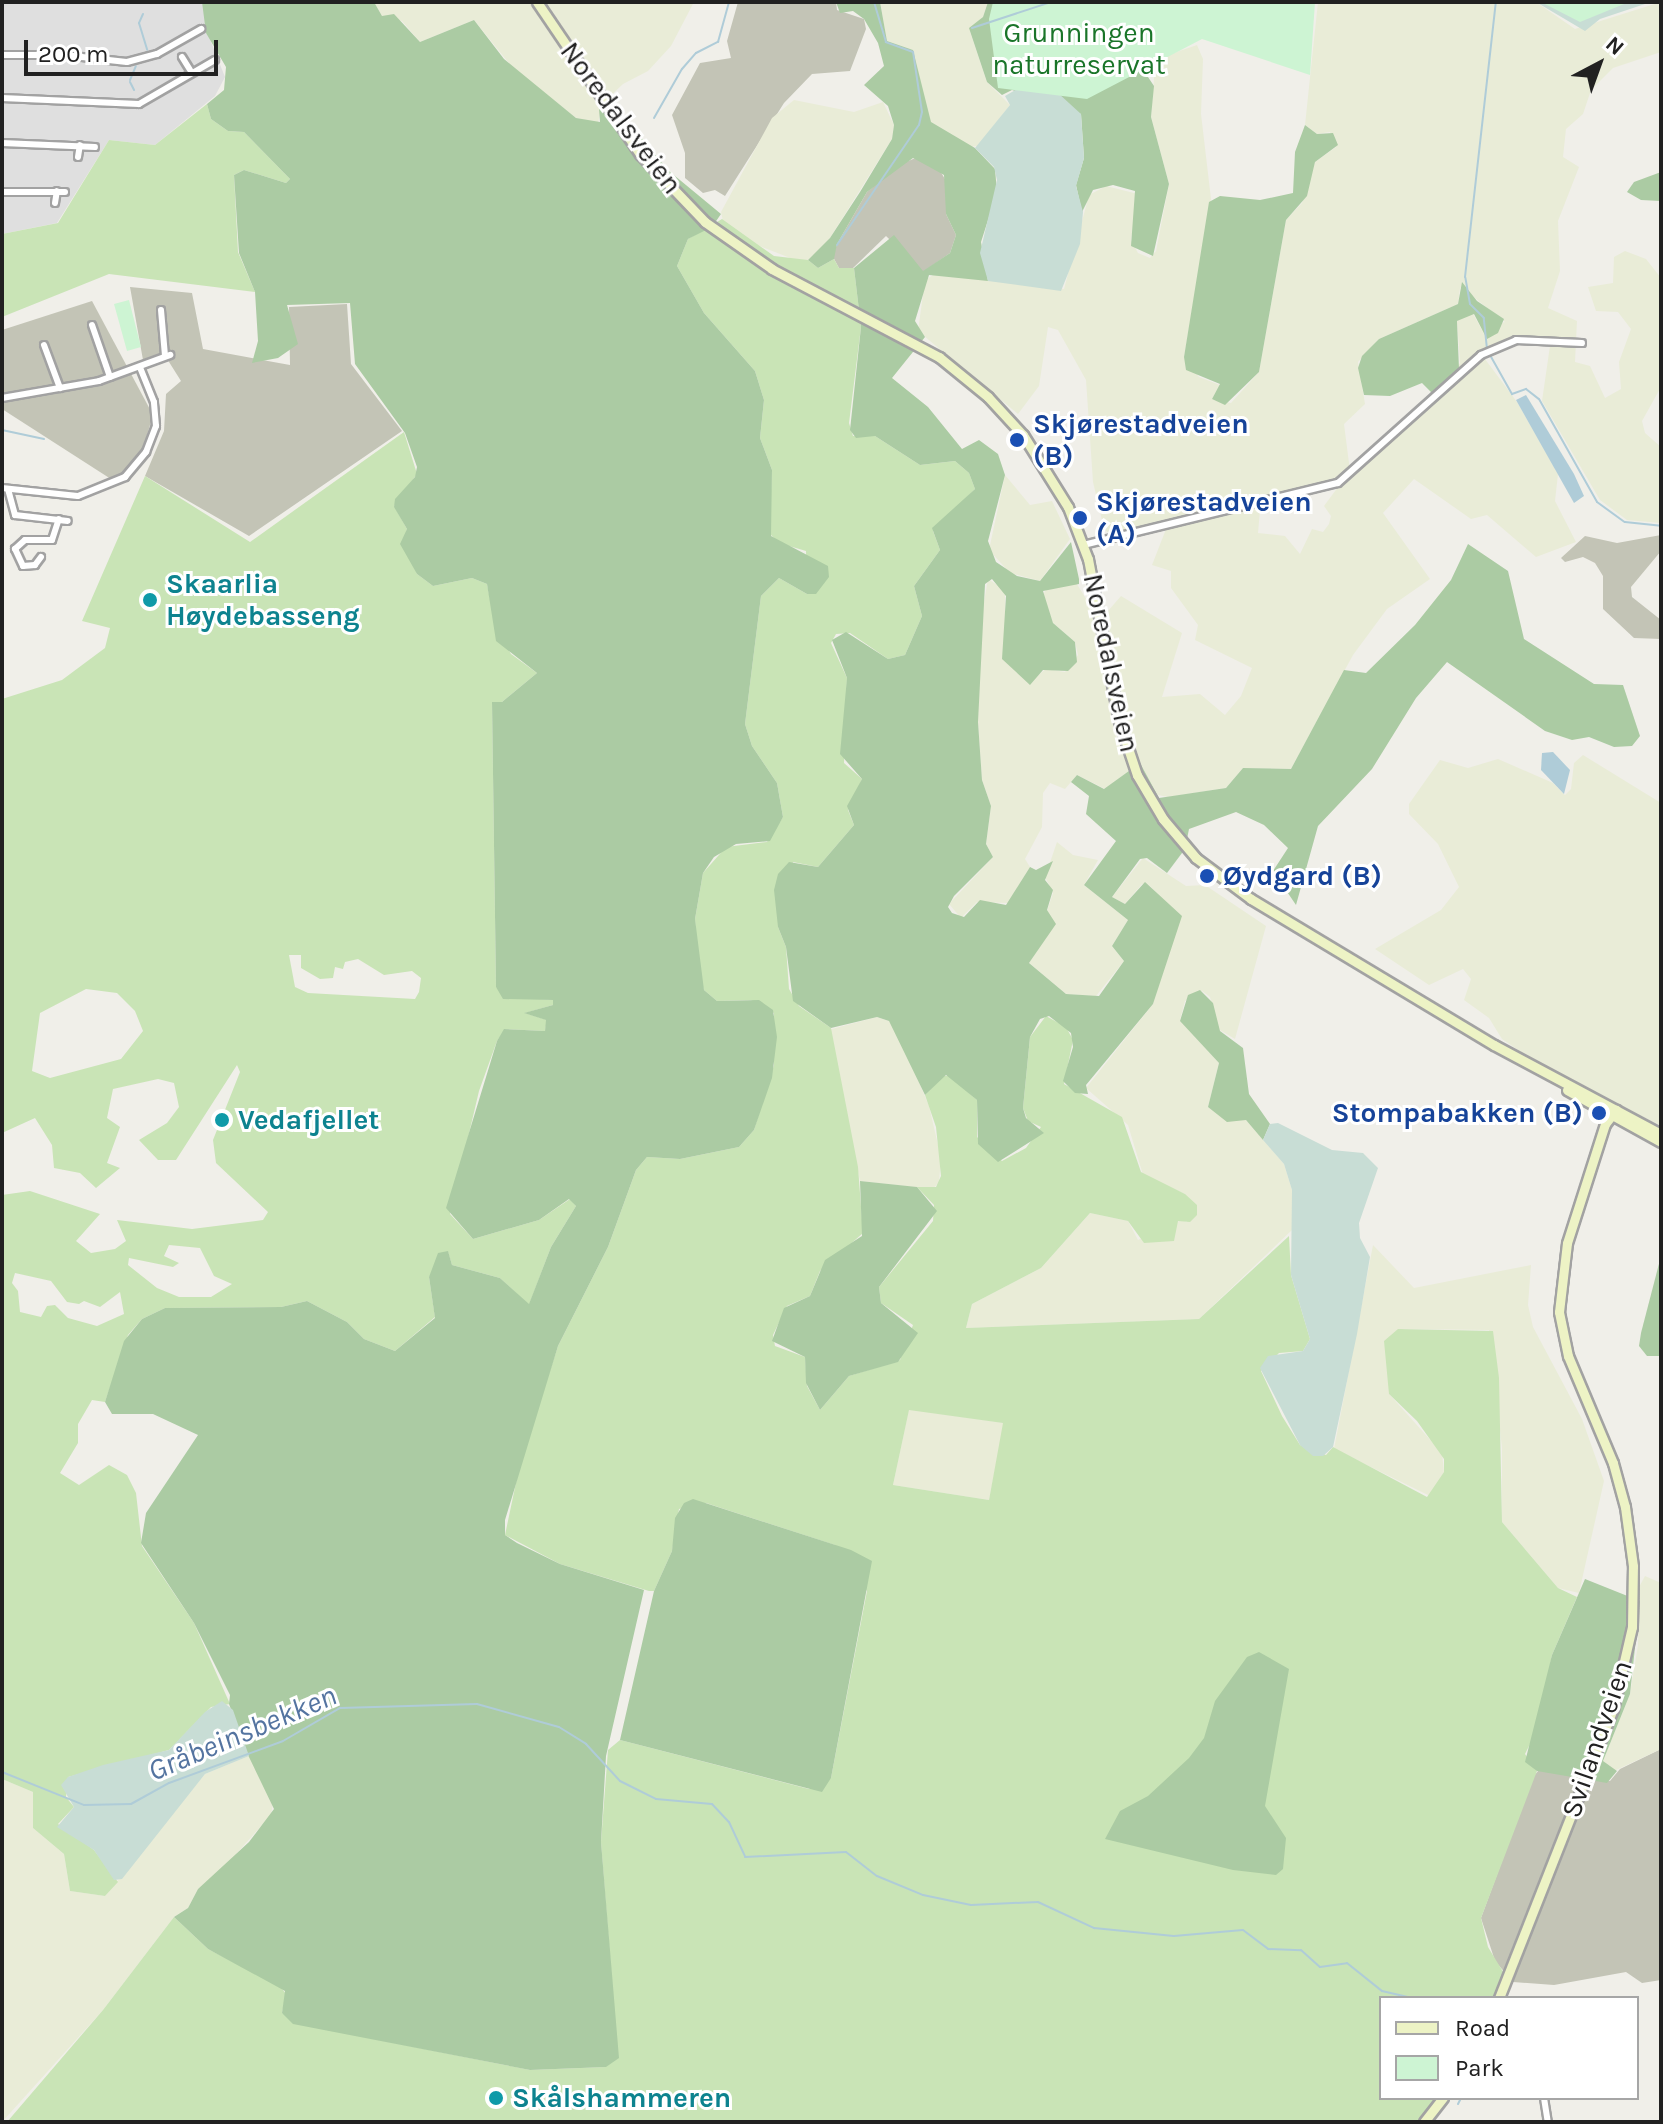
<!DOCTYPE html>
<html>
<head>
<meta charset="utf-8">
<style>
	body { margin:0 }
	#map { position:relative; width:1663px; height:2124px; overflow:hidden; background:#f0efe9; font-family:Karla,sans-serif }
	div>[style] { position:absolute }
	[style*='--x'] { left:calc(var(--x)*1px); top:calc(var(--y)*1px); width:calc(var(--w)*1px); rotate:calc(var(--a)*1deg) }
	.residential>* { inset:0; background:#dfdfdf }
	.construction>* { inset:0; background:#c3c4b6 }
	.farmland>* { inset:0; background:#e9ecd7 }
	.grass>* { inset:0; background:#c9e4b6 }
	.forest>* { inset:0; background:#abcba3 }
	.wetland>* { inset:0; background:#c8ddd5 }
	.park>* { inset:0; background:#cdf4d3 }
	.water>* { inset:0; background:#afccd8 }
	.stream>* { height:2px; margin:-1px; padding:0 1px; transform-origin:1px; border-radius:1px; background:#afccd8 }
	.roads { filter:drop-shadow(2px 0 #a2a2a2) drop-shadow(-2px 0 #a2a2a2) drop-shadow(0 2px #a2a2a2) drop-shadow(0 -2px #a2a2a2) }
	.minor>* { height:6px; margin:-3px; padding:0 3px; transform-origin:3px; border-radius:3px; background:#fff }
	.secondary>* { height:9px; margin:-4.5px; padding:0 4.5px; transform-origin:4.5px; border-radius:4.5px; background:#edf3c5 }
	.dots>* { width:22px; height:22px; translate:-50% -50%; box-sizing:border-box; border:4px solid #fff; border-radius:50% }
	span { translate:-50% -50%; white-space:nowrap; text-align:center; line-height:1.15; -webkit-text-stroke:6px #fff; paint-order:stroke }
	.park-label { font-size:28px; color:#1a7529 }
	.street-label { font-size:28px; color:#212121 }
	.transit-label { font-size:28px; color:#164399; font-weight:700 }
	.left { translate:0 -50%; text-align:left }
	.right { translate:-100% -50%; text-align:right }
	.culture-label { font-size:28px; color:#0d838f; font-weight:700 }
	.water-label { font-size:30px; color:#5474a0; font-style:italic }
	.frame { position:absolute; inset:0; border:4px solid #212121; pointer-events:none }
	.legend { position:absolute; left:1379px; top:1996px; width:260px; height:104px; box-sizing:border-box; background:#fff; border:2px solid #a6a6a6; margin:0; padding:10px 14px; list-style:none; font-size:24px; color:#212121 }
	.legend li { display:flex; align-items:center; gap:16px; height:40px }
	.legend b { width:40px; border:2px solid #a6a6a6 }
	.north { position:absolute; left:1559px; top:24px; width:80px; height:80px; -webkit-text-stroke:6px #fff; paint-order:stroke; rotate:41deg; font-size:22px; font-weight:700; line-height:32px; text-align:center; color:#212121 }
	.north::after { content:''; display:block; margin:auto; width:28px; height:36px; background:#212121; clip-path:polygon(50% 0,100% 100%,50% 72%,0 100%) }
	.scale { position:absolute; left:24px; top:40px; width:194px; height:36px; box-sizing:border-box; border:4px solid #212121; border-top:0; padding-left:10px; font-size:24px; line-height:28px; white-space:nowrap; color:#212121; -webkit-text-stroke:6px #fff; paint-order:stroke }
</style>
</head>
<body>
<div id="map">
	<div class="residential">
		<div style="clip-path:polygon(2px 2px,203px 2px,207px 32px,225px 77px,215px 96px,155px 145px,109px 140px,57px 223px,2px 234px)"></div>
	</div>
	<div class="construction">
		<div style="clip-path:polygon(738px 2px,836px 2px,837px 10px,864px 19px,866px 29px,850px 71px,812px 74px,784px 103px,725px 196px,715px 190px,703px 193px,685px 178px,685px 153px,672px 115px,700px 63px,731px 58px,727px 41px)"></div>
		<div style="clip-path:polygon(918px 157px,939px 169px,949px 186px,946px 214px,956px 235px,950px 253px,923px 272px,886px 236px,853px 268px,839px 268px,833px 257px,837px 244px,867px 192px,901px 164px)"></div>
		<div style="clip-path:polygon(130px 287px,192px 293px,203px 349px,290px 365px,289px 307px,347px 304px,351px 364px,402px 431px,249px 536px,145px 476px,164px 431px,166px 394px,181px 381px,164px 354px,143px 360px)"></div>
		<div style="clip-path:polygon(92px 301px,153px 415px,141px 455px,114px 481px,2px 409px,2px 330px)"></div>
		<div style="clip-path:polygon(1661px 535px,1661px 551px,1631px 587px,1632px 597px,1661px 620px,1661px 639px,1634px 638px,1603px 609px,1603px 576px,1595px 563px,1583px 557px,1565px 562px,1561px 558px,1585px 536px,1617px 543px)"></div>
		<div style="clip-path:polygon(1661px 1749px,1661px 1980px,1642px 1983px,1626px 1972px,1554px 1985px,1513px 1982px,1495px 1961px,1481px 1918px,1533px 1777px,1539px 1770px,1610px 1781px,1620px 1769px)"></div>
	</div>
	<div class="farmland">
		<div style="clip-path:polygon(374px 2px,694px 2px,671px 46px,648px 71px,623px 84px,602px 104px,598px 123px,576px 118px,512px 67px,474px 20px,420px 42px,402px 21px,382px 16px)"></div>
		<div style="clip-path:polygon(880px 2px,988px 2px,983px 17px,970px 31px,987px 82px,1010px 105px,978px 146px,968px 147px,930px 122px,913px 50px,887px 41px)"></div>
		<div style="clip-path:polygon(evenodd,1318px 2px,1536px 2px,1575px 29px,1661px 2px,1661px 52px,1613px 68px,1591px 90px,1583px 114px,1566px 129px,1563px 157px,1579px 167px,1558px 221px,1560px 271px,1548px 308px,1577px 321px,1575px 362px,1590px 366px,1605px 398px,1621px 389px,1619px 362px,1631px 329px,1618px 312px,1596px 311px,1588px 287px,1613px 283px,1614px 257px,1625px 251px,1646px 259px,1661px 278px,1661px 387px,1642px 421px,1645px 433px,1661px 447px,1661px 523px,1627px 520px,1600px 500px,1542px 401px,1551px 339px,1526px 336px,1485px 350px,1482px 355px,1517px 402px,1558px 474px,1555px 501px,1576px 542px,1536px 557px,1487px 515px,1471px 519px,1414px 479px,1383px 513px,1430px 579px,1387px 609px,1353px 655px,1291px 769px,1243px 768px,1226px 788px,1168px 797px,1153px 794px,1140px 763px,1105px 789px,1077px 775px,1065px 789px,1050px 783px,1043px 793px,1042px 827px,1025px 859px,1030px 867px,1008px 903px,977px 902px,961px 918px,949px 904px,993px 857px,986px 844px,991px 806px,982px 780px,978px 722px,979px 631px,988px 579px,1005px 590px,1005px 622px,1038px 675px,1046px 669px,1065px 672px,1078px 655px,1075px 642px,1053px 623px,1043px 595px,1048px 586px,1075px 581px,1093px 610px,1108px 611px,1121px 596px,1182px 633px,1162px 697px,1200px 694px,1225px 715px,1241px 696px,1252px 668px,1195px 640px,1198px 625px,1171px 588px,1171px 571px,1152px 565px,1168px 524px,1112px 536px,1104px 529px,1093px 482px,1086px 380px,1058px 330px,1048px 327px,1039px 386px,1018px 414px,918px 331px,925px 280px,938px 272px,1064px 289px,1089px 195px,1106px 186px,1138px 194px,1131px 240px,1138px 253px,1150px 258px,1156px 251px,1169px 184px,1151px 117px,1155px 66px,1159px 58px,1197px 45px,1203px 59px,1201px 114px,1211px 199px,1184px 357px,1199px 377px,1220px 385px,1212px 399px,1231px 403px,1259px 372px,1286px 220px,1302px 203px,1315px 162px,1336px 147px,1330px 132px,1317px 134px,1305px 125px,1318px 2px,1467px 286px,1471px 295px,1505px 322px,1482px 330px,1473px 314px,1461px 317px,1457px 321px,1460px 363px,1437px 398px,1350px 471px,1344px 424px,1365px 404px,1358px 362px,1379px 339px,1458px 304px,1460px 288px,1467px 286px,1318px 2px,1334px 481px,1341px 483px,1324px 506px,1331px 516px,1329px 524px,1323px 532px,1312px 529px,1300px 554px,1285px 536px,1258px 533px,1261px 499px,1334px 481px)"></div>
		<div style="clip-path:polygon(794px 100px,854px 112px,883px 102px,894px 125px,892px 139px,830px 238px,814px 259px,798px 261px,757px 245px,723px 221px,721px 212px,772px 118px)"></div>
		<div style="clip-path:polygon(1005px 475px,1030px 505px,1052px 501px,1070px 539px,1040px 581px,1010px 573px,989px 550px)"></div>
		<div style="clip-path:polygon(1583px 755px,1661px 803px,1661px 1126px,1539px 1064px,1502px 1039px,1489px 1018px,1464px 1000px,1471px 979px,1463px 969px,1429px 985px,1375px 949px,1441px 910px,1459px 887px,1438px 844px,1409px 814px,1409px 804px,1440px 760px,1468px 768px,1498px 759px,1553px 783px,1565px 795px,1571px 789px,1574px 763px)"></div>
		<div style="clip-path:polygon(1057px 842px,1073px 855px,1098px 860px,1084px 885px,1128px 920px,1112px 946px,1124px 961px,1096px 996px,1066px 994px,1029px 963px,1055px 924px,1047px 911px,1053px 893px,1045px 877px)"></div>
		<div style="clip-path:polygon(1143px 858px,1186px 886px,1205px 885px,1266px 926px,1235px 1039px,1218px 1029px,1210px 997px,1202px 991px,1185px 1001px,1180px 1020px,1219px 1063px,1208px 1107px,1246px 1120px,1284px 1164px,1292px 1190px,1292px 1230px,1199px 1319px,966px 1328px,972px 1304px,1041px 1268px,1090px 1213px,1128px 1221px,1138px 1240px,1181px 1220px,1187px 1222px,1185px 1194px,1143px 1175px,1128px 1125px,1086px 1088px,1153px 1004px,1171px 942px,1161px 898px,1150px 886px,1142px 884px,1125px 904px,1112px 897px)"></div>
		<div style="clip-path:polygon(877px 1017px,889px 1021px,900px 1037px,929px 1106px,941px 1158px,939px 1182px,933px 1189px,860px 1181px,828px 1030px)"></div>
		<div style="clip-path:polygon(1373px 1245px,1414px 1288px,1531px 1265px,1528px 1305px,1533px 1327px,1582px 1419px,1604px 1481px,1579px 1593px,1558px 1588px,1502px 1522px,1502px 1448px,1489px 1330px,1404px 1329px,1389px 1394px,1442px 1453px,1444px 1472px,1430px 1496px,1334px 1449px)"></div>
		<div style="clip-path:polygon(909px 1409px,1004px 1423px,989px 1500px,893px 1485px)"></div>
		<div style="clip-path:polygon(1645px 1576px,1661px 1583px,1661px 1749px,1614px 1771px,1603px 1761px,1630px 1694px,1638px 1645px,1639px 1587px)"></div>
		<div style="clip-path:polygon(249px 1756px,273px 1803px,271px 1815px,210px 1883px,198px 1889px,188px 1908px,174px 1917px,103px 2010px,2px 2122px,2px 1779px,33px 1792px,33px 1828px,64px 1854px,70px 1891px,105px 1896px,205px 1774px)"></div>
	</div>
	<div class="grass">
		<div style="clip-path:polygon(207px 104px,211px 119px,228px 131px,244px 132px,290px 179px,286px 183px,244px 170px,234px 175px,238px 252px,255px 292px,109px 274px,2px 317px,2px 234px,58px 223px,109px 140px,155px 145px)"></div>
		<div style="clip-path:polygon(evenodd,722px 219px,774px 256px,808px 260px,818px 268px,834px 259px,839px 268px,854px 268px,861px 327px,849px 423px,853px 436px,875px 436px,920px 465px,955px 461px,969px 473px,975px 489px,933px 531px,940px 550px,914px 586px,922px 616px,905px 655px,888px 659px,850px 633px,836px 634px,831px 643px,847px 678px,844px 763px,862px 779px,848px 810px,854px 825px,818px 867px,793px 862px,778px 927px,786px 947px,789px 989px,799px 1006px,831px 1028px,858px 1167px,863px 1233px,820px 1271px,810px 1296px,787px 1306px,773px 1335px,775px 1346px,805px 1357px,807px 1386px,820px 1410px,849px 1376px,900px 1360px,913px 1325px,881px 1303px,879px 1287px,933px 1221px,934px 1205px,917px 1187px,936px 1187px,941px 1176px,936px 1127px,925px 1095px,943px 1076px,950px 1076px,977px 1100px,977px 1137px,1002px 1161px,1026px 1148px,1041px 1127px,1028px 1121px,1023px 1108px,1030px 1037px,1046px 1016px,1066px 1027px,1073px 1040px,1064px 1084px,1122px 1117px,1141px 1172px,1185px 1194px,1197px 1205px,1197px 1215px,1190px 1222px,1178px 1221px,1174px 1241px,1144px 1243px,1128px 1221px,1090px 1213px,1041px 1268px,972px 1304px,966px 1328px,1199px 1319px,1289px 1236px,1291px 1275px,1310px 1339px,1303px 1351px,1279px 1353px,1261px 1371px,1282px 1416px,1300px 1445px,1326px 1455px,1333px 1447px,1427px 1497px,1444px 1472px,1444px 1459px,1417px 1421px,1389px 1394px,1384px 1341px,1398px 1329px,1493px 1331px,1499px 1378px,1502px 1522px,1558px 1588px,1577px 1597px,1552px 1655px,1537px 1730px,1525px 1754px,1537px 1771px,1481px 1918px,1488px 1947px,1505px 1975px,1496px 1998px,1381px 1998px,1381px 2098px,1438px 2098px,1418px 2122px,7px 2122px,103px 2010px,174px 1917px,208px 1949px,280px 1986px,286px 1994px,282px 2013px,314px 2027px,530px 2070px,606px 2067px,615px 2020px,601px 1842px,608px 1750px,620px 1740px,809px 1789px,831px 1778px,867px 1591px,835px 1545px,706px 1503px,679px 1509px,672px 1551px,654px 1591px,649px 1591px,560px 1564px,505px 1535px,521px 1459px,558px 1346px,608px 1247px,636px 1170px,647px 1157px,680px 1159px,739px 1147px,754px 1130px,774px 1065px,774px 1013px,751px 1000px,717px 1001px,704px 990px,698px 972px,695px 919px,703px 873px,726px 847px,767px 842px,783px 817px,777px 783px,752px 746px,745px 724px,761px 596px,779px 578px,807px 594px,806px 551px,779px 543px,769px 533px,772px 470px,760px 438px,764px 400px,755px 371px,704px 313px,677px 266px,688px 239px,722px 219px,909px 1410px,1003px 1423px,989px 1500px,893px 1485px,909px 1410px)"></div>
		<div style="clip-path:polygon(evenodd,404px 432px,417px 474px,394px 506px,407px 529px,405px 539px,417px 574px,433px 586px,472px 578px,487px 584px,495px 625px,511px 654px,537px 673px,502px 702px,492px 702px,496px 987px,513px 997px,553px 1000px,553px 1005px,525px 1013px,547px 1020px,545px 1031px,505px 1029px,497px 1041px,479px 1091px,450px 1214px,473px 1239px,539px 1220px,570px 1199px,576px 1206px,551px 1247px,529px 1305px,500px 1278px,452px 1265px,448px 1252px,429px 1277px,435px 1317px,395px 1351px,364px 1339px,347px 1322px,307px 1301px,281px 1307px,165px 1308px,142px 1319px,128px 1335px,105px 1402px,92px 1400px,78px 1424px,78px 1443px,60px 1473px,79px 1485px,109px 1465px,127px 1475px,136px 1493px,142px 1546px,194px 1623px,230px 1704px,211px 1707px,169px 1750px,68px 1777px,66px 1797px,74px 1807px,58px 1824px,94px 1850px,118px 1882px,105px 1896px,70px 1891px,64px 1854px,33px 1828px,33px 1792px,2px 1779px,2px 1195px,30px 1191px,100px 1214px,76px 1241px,91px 1253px,115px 1249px,126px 1241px,117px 1220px,192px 1229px,263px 1220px,268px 1212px,216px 1163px,213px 1140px,240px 1072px,237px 1065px,176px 1160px,158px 1160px,139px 1140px,167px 1123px,179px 1107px,174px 1083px,158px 1079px,113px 1089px,107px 1118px,120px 1127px,107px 1163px,120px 1168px,96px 1188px,80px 1173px,54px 1168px,52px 1145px,35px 1118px,2px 1133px,2px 699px,62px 680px,105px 648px,110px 628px,82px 621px,145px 476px,250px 542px,404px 432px,289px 955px,301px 955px,301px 968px,320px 979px,333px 978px,335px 967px,343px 969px,345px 962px,358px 959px,384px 975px,412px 971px,421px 978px,419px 992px,415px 999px,308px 993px,295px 987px,289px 955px,404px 432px,86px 989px,117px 993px,135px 1011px,143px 1031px,121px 1059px,50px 1078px,32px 1071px,40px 1013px,86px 989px,404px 432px,169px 1245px,200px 1248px,214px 1276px,232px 1284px,211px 1297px,179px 1297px,157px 1288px,128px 1265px,129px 1258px,173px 1267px,179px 1263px,164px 1256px,169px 1245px,404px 432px,15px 1273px,51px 1281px,67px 1302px,79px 1304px,84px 1301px,100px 1307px,120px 1292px,124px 1314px,97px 1326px,68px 1318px,55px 1305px,47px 1306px,41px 1317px,20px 1312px,18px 1291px,12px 1283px,15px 1273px)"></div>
	</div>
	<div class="forest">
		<div style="clip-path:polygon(202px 2px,374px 2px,382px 16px,394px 14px,420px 42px,474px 20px,504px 59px,576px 118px,600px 122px,599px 109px,608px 98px,669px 171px,721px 214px,712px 227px,688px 239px,677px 266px,704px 313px,755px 371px,764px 400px,760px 438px,772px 470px,771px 536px,828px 566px,829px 577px,816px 594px,807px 594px,779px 578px,761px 596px,745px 724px,752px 746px,777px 783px,783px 817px,770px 841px,736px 844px,714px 857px,703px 873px,695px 919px,704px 990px,717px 1001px,759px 1000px,773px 1010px,777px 1037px,772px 1078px,754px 1130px,739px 1147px,680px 1159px,647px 1157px,636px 1170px,608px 1247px,558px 1346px,505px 1520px,505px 1535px,517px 1543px,560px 1564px,644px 1590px,606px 1756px,601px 1842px,619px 2058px,606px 2067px,530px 2070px,293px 2024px,282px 2013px,285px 1991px,208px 1949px,174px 1917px,188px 1908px,198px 1889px,249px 1842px,274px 1809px,248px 1755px,229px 1704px,230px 1695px,194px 1623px,141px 1543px,146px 1513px,198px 1435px,153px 1414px,112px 1414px,105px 1402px,124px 1341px,142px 1319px,165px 1308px,281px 1307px,307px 1301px,347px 1322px,364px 1339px,395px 1351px,435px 1318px,429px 1277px,438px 1253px,448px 1251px,452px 1265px,500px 1278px,529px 1304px,551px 1247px,576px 1206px,569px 1199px,539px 1220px,473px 1239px,446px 1208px,497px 1041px,504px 1029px,545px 1031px,546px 1020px,524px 1013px,553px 1005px,553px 1000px,503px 999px,496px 987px,492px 702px,502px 702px,537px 673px,496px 641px,487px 584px,472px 578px,433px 586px,417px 574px,400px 544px,407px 529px,394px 507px,395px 499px,415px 477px,417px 467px,405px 433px,355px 364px,350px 303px,287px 305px,298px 344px,278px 358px,252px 363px,258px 341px,255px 292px,239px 253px,234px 175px,244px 170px,286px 183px,290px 179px,244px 132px,228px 131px,211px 119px,207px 104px,224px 90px,226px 67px,206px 33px)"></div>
		<div style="clip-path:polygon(836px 2px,880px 2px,887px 41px,913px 50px,931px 122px,975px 148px,995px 169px,997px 192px,981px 242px,988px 281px,929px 275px,915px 321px,925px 337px,892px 378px,928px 407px,962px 449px,979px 440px,998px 454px,1005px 475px,988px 541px,996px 562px,1017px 576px,1040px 581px,1071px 542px,1079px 579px,1079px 584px,1043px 591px,1053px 623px,1075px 642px,1077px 662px,1068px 671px,1043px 670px,1030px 685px,1002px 659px,1006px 596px,992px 579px,985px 584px,978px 722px,982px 780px,991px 806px,986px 844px,993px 857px,954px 896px,948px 907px,952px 913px,964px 917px,980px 900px,1006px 905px,1030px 867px,1036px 870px,1053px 861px,1045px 880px,1053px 890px,1047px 910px,1056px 924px,1029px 963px,1066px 994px,1099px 996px,1124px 961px,1112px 946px,1128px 920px,1084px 885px,1116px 841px,1086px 814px,1089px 796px,1071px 782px,1077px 775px,1104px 789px,1140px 763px,1159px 798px,1226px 788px,1243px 768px,1291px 769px,1344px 670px,1366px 673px,1415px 625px,1451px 580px,1468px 544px,1508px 571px,1524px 639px,1594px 684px,1623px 685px,1640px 736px,1632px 746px,1614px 747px,1589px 737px,1572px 740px,1545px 731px,1447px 662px,1416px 698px,1372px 769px,1318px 826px,1296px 905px,1273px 871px,1288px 848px,1264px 825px,1236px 812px,1189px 829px,1185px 849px,1167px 873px,1147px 858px,1140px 859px,1112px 897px,1125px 904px,1145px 882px,1182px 916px,1153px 1004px,1086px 1085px,1088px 1094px,1075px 1093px,1063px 1081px,1073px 1047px,1071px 1033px,1049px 1016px,1040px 1019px,1030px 1037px,1023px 1108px,1026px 1118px,1044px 1133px,998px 1162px,978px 1144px,977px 1100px,946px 1075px,925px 1095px,889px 1021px,877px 1017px,831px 1028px,793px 1001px,786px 947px,778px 927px,774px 890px,778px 874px,789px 862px,818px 867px,854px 825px,847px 806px,862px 779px,840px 754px,847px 678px,832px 640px,846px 632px,888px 659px,905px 655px,922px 616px,914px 586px,940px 550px,932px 528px,975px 489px,969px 473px,955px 461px,920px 465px,875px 436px,856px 438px,850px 430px,861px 327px,854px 268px,894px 235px,923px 271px,950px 253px,956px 235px,946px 214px,944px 175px,913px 158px,867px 192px,837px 244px,834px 259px,818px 268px,808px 260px,830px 238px,860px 192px,892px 139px,894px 125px,888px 106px,864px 85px,884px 66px,878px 43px,864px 19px,853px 11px,840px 13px)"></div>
		<div style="clip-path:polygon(988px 2px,1048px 2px,1126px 44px,1154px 86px,1151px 117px,1169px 184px,1153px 256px,1131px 246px,1135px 191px,1113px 185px,1093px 190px,1082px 212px,1076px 185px,1084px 158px,1081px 114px,1012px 90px,1002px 95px,987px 82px,969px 28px,983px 17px)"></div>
		<div style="clip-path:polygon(1305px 125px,1317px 134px,1333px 133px,1338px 145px,1315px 162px,1307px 196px,1286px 220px,1259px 372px,1225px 405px,1212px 399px,1220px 384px,1186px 370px,1184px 357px,1209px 202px,1220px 196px,1260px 200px,1293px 193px,1295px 152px)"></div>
		<div style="clip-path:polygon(1661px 172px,1661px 201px,1641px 200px,1627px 192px,1634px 182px)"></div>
		<div style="clip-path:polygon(1462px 282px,1477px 301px,1504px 319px,1498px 333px,1487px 339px,1474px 314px,1457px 321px,1459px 369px,1437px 398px,1422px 383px,1390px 396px,1364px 395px,1358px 368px,1362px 356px,1379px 339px,1458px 304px)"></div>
		<div style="clip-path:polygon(1200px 990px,1213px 1003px,1220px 1031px,1243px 1048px,1249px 1094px,1270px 1124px,1263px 1140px,1246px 1120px,1227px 1122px,1208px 1107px,1219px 1063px,1180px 1021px,1188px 995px)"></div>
		<div style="clip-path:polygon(860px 1181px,917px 1187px,937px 1211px,879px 1287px,881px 1303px,918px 1333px,898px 1362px,849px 1376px,820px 1410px,806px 1383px,805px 1357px,772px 1341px,784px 1308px,810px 1296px,825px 1260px,862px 1236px)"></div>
		<div style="clip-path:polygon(1661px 1256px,1661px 1356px,1647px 1356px,1639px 1346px,1641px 1333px)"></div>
		<div style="clip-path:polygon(693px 1499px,851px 1550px,872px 1561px,831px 1778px,822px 1792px,620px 1740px,654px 1591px,672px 1551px,675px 1518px,684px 1503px)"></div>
		<div style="clip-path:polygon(1585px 1579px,1640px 1601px,1630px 1694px,1603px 1761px,1617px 1771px,1607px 1783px,1537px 1771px,1525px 1762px,1552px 1655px)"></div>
		<div style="clip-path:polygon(1259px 1652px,1289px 1669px,1265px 1806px,1286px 1838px,1283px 1869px,1276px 1875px,1233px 1870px,1105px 1839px,1120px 1811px,1148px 1796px,1189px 1758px,1204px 1738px,1215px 1701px,1247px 1657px)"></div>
	</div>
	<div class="wetland">
		<div style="clip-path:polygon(1536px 2px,1651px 2px,1600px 19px,1585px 31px)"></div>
		<div style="clip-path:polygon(1019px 88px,1058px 93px,1081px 114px,1084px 158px,1076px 186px,1083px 212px,1080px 244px,1061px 291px,988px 281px,980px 253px,997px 180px,994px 167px,975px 148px,1010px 105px,1005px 96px)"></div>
		<div style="clip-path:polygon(1278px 1123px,1332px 1150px,1363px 1153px,1378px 1168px,1359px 1223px,1360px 1238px,1370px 1257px,1357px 1334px,1333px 1447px,1323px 1456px,1313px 1456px,1300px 1445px,1260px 1368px,1268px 1356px,1303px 1351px,1310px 1339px,1291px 1275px,1292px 1190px,1284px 1164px,1263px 1140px,1270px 1124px)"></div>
		<div style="clip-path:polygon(222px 1701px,233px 1710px,249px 1756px,205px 1774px,122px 1879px,114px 1880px,94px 1850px,57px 1827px,74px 1807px,61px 1785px,68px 1777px,103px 1765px,169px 1750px,205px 1712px)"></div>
	</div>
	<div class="park">
		<div style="clip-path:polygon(993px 2px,1315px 2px,1310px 75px,1202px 39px,1087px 99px,998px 88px,989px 19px)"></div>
		<div style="clip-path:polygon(1541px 2px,1629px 2px,1580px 22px)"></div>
		<div style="clip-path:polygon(129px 300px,141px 347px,127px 351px,114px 304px)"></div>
	</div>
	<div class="water">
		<div style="clip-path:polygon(1526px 395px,1574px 474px,1584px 496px,1574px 503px,1516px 400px)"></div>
		<div style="clip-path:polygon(1542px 753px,1553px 752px,1570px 770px,1564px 794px,1541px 770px)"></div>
	</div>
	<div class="stream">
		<div style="--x:143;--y:14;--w:10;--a:114"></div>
		<div style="--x:139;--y:23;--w:28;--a:73"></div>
		<div style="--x:972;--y:28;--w:83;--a:-18.2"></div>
		<div style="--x:130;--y:80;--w:15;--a:-67"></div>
		<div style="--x:130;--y:82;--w:9;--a:63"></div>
		<div style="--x:654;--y:118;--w:56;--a:-60.3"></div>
		<div style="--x:682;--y:69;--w:21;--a:-49"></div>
		<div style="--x:696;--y:53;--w:25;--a:-27"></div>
		<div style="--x:718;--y:42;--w:41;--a:-74.6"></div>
		<div style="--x:837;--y:245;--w:145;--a:-55.7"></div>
		<div style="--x:919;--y:125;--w:13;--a:-77"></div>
		<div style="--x:922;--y:112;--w:61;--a:-98.5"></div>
		<div style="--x:913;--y:52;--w:29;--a:-160"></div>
		<div style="--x:886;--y:42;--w:42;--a:-106.7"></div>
		<div style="--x:1487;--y:349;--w:31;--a:-96"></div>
		<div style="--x:1484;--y:318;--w:20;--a:-135"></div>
		<div style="--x:1470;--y:304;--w:27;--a:-100"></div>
		<div style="--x:1465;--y:277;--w:277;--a:-83.6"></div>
		<div style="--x:1490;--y:355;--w:45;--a:60.6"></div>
		<div style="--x:1512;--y:394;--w:15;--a:-20"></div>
		<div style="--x:1526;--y:389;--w:16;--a:38"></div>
		<div style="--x:1539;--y:399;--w:118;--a:60.6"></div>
		<div style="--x:1597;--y:502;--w:34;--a:36"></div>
		<div style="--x:1625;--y:522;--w:36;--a:6"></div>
		<div style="--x:2;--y:430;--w:43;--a:12.1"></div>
		<div style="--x:2;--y:1772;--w:88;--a:21.9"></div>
		<div style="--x:84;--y:1805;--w:47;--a:-1.2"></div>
		<div style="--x:131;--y:1804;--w:43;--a:-28.9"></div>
		<div style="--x:169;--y:1783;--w:121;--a:-20.2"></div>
		<div style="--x:283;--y:1741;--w:66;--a:-30.1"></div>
		<div style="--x:340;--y:1708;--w:137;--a:-1.7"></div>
		<div style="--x:477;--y:1704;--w:85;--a:15.7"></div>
		<div style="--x:559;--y:1727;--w:32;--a:32"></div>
		<div style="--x:586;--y:1744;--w:50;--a:47.4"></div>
		<div style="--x:620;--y:1781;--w:40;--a:26.6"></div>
		<div style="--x:656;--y:1799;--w:56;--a:5.1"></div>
		<div style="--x:712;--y:1804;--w:25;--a:47"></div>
		<div style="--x:729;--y:1822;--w:38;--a:65"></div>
		<div style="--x:745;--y:1857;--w:101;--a:-2.8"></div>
		<div style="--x:846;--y:1852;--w:39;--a:38"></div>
		<div style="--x:877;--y:1876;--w:50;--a:22.4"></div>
		<div style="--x:923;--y:1895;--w:49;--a:11.8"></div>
		<div style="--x:971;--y:1905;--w:67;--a:-2.6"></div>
		<div style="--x:1038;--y:1902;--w:62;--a:24.9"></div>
		<div style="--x:1094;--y:1928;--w:80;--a:5.7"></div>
		<div style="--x:1174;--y:1936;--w:69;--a:-5"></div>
		<div style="--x:1243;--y:1930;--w:31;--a:37"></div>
		<div style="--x:1268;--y:1949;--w:33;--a:2"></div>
		<div style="--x:1301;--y:1950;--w:25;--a:42"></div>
		<div style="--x:1320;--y:1967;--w:27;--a:-8"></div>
		<div style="--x:1347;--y:1963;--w:45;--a:38.7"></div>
		<div style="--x:1382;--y:1991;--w:32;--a:13"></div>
		<div style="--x:1458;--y:2104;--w:7;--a:-63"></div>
	</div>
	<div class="roads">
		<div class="minor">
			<div style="--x:2;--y:55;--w:62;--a:0"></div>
			<div style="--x:64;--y:55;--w:63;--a:6.3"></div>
			<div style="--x:127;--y:62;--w:31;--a:-15"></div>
			<div style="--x:157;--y:54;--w:51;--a:-29.6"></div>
			<div style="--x:182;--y:57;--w:15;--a:58"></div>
			<div style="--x:2;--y:98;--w:137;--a:2.5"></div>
			<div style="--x:139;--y:104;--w:88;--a:-30.1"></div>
			<div style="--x:2;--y:143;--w:93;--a:2.5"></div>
			<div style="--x:78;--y:157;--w:12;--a:-81"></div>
			<div style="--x:2;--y:192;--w:63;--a:0"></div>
			<div style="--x:55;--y:203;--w:12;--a:-81"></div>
			<div style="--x:161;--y:310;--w:46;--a:85"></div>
			<div style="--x:92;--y:325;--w:55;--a:70.9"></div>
			<div style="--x:44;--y:345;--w:46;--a:69.6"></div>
			<div style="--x:2;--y:398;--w:98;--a:-9.9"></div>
			<div style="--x:99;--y:381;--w:76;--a:-20.1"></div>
			<div style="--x:2;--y:488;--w:76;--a:6"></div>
			<div style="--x:78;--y:496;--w:51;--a:-22"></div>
			<div style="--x:125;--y:477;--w:33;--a:-50"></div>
			<div style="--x:146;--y:452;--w:28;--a:-69"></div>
			<div style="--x:156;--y:426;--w:24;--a:-95"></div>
			<div style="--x:154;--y:402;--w:38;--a:-112"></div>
			<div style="--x:8;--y:489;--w:27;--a:75"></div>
			<div style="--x:15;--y:515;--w:53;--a:6.5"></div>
			<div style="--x:1083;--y:545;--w:262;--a:-13.7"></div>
			<div style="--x:1338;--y:483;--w:192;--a:-41.8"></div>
			<div style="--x:1481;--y:355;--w:38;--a:-23"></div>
			<div style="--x:1516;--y:340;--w:66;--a:2.6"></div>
			<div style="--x:41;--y:557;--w:10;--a:127"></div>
			<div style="--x:35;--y:565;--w:12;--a:175"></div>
			<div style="--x:23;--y:566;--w:19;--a:-115"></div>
			<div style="--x:15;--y:549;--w:13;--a:-42"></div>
			<div style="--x:25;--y:540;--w:27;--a:0"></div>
			<div style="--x:52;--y:540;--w:22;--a:-72"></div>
			<div style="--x:1544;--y:2098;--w:24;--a:81"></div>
		</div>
		<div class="secondary">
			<div style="--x:537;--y:2;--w:184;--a:55.9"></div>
			<div style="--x:640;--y:154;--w:94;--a:46.3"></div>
			<div style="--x:705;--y:222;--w:82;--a:35"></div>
			<div style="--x:772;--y:269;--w:189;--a:27.8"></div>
			<div style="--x:939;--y:357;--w:63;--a:39.2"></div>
			<div style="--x:988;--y:397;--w:52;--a:47.4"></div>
			<div style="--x:1023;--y:435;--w:85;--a:58"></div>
			<div style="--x:1068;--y:507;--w:56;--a:69"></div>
			<div style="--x:1088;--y:559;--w:165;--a:79.2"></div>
			<div style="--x:1119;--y:721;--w:57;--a:71.6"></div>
			<div style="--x:1137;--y:775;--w:51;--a:59.4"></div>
			<div style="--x:1163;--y:819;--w:51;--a:49.8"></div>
			<div style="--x:1196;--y:858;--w:69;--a:36.7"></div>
			<div style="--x:1251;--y:899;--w:283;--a:31"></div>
			<div style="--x:1494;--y:1045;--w:189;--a:28.1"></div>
			<div style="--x:1567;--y:1090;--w:107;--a:29"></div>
			<div style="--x:1499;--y:1998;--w:311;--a:-68.5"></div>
			<div style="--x:1613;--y:1709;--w:84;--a:-77"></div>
			<div style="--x:1632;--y:1627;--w:61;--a:-89.1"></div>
			<div style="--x:1633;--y:1566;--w:60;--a:-97.7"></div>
			<div style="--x:1625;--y:1507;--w:46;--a:-105.3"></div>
			<div style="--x:1613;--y:1463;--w:116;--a:-112.8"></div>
			<div style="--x:1568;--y:1356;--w:45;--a:-101.6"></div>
			<div style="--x:1559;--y:1312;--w:69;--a:-83.4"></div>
			<div style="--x:1567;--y:1243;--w:125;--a:-72.3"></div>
			<div style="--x:1605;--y:1124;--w:18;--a:-52"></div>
			<div style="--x:1424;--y:2122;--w:31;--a:-52"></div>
		</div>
	</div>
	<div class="dots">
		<div style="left:1017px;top:440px;background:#1a4fb4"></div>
		<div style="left:1080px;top:518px;background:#1a4fb4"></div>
		<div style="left:150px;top:600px;background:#0f9aa8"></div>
		<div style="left:1207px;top:876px;background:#1a4fb4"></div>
		<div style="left:1599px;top:1113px;background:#1a4fb4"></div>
		<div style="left:222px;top:1120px;background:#0f9aa8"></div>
		<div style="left:496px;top:2098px;background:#0f9aa8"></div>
	</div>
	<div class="park-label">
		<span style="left:1079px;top:49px">Grunningen<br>naturreservat</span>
	</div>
	<div class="street-label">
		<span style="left:621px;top:118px;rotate:53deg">Noredalsveien</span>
		<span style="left:1111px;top:663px;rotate:78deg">Noredalsveien</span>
		<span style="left:1597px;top:1739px;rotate:-71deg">Svilandveien</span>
	</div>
	<div class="transit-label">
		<span class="left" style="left:1033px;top:440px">Skjørestadveien<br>(B)</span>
		<span class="left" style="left:1096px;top:518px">Skjørestadveien<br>(A)</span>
		<span class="left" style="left:1223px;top:876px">Øydgard (B)</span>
		<span class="right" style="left:1583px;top:1113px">Stompabakken (B)</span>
	</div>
	<div class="culture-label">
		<span class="left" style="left:166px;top:600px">Skaarlia<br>Høydebasseng</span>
		<span class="left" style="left:238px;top:1120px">Vedafjellet</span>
		<span class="left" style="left:512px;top:2098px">Skålshammeren</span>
	</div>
	<div class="water-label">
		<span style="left:242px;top:1733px;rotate:-23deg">Gråbeinsbekken</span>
	</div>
	<div class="frame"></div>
	<ul class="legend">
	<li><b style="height:10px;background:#edf3c5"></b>Road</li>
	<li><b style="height:22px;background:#cdf4d3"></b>Park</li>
	</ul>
	<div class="north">N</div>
	<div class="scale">200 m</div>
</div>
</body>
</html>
